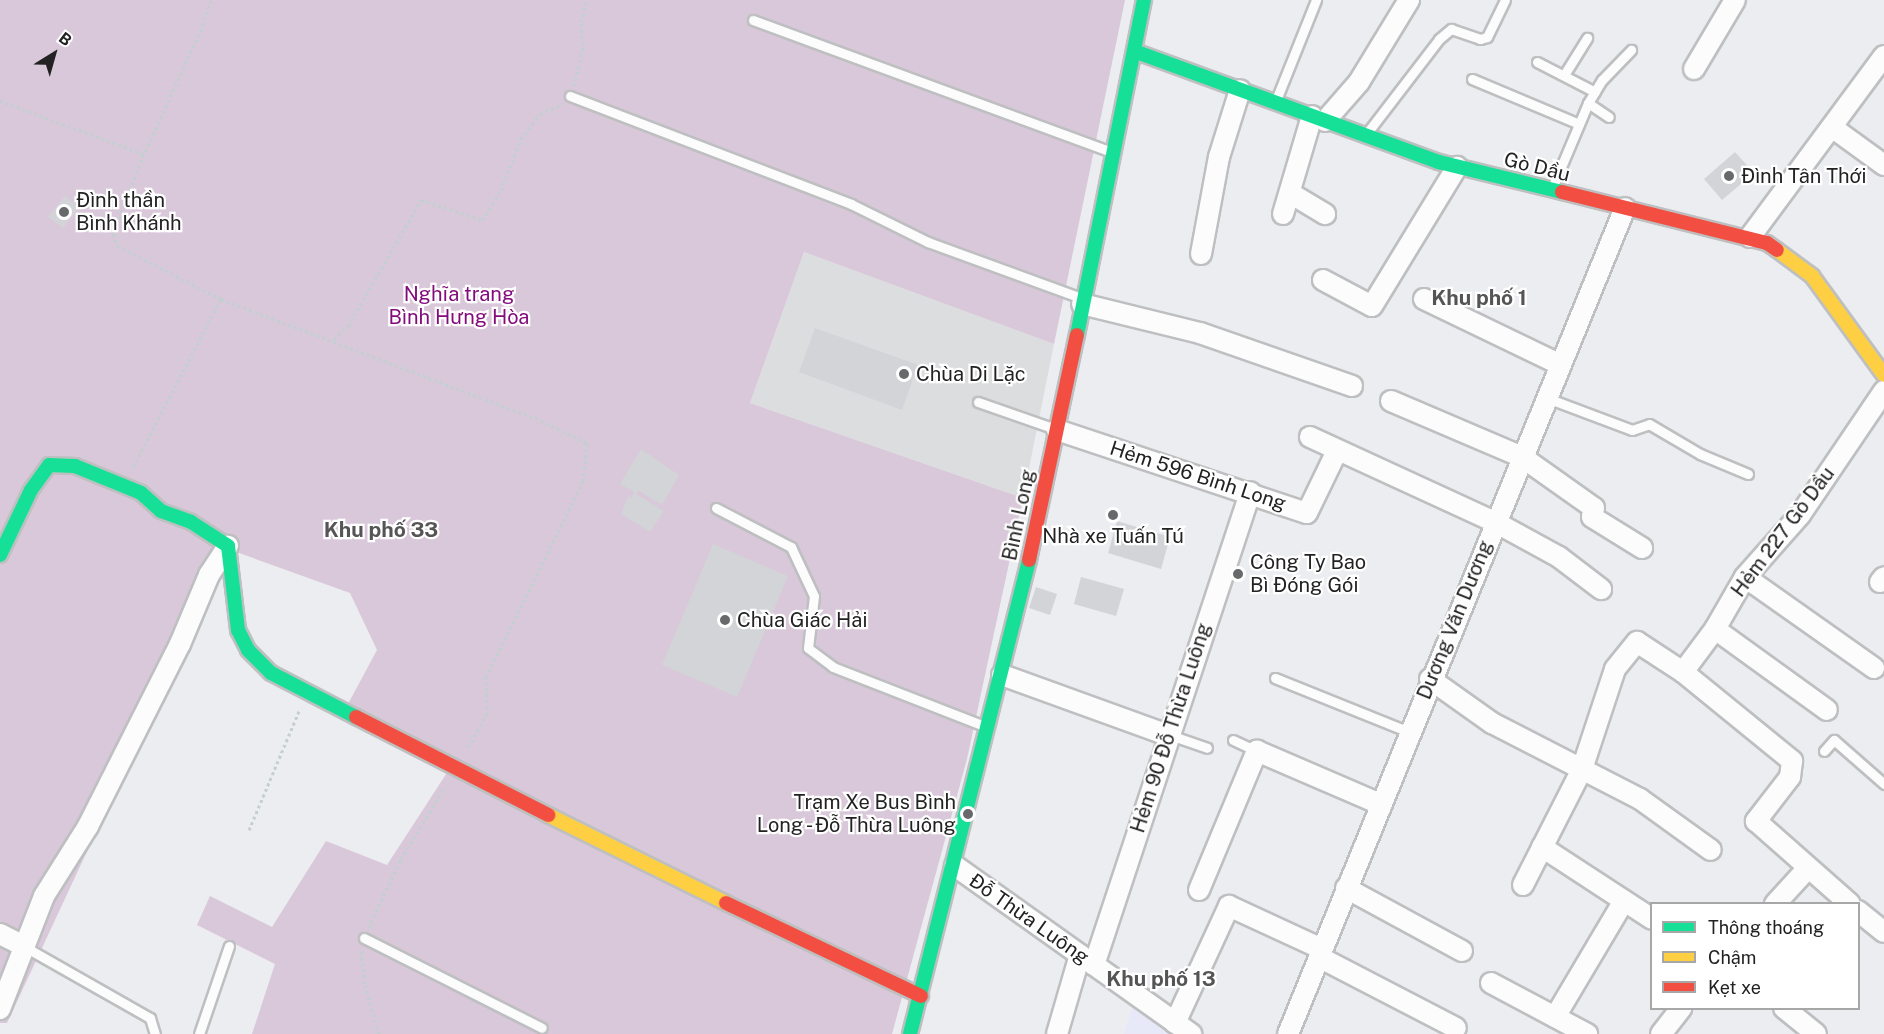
<!DOCTYPE html>
<html>
<head>
<meta charset="utf-8">
<style>
	body { margin:0 }
	#map { position:relative; width:1884px; height:1034px; overflow:hidden; background:#ebedf0; font-family:"Public Sans",sans-serif }
	div>[style] { position:absolute }
	[style*='--x'] { left:calc(var(--x)*1px); top:calc(var(--y)*1px); width:calc(var(--w)*1px); rotate:calc(var(--a)*1deg) }
	.education>* { inset:0; background:#e8e9f8 }
	.religious>* { inset:0; background:#dcddde }
	.cemetery>* { inset:0; background:#d9c8d9 }
	.building>* { inset:0; background:#d2d4d7 }
	.path>* { height:3px; margin-top:-1.5px; transform-origin:0; background:repeating-linear-gradient(90deg,#c3cfd1 0 3px,transparent 0 6px) }
	.roads { filter:drop-shadow(2px 0 #bebfc0) drop-shadow(-2px 0 #bebfc0) drop-shadow(0 2px #bebfc0) drop-shadow(0 -2px #bebfc0) }
	.lane>* { height:9px; margin:-4.5px; padding:0 4.5px; transform-origin:4.5px; border-radius:4.5px; background:#fcfcfd }
	.street>* { height:20px; margin:-10px; padding:0 10px; transform-origin:10px; border-radius:10px; background:#fcfcfd }
	.fast>* { height:14px; margin:-7px; padding:0 7px; transform-origin:7px; border-radius:7px; background:#16e098 }
	.slow>* { height:14px; margin:-7px; padding:0 7px; transform-origin:7px; border-radius:7px; background:#ffcf43 }
	.jam>* { height:14px; margin:-7px; padding:0 7px; transform-origin:7px; border-radius:7px; background:#f24e42 }
	.dots>* { width:16px; height:16px; translate:-50% -50%; box-sizing:border-box; border:3px solid #fff; border-radius:50% }
	span { translate:-50% -50%; white-space:nowrap; text-align:center; line-height:1.15; -webkit-text-stroke:4.5px #fff; paint-order:stroke }
	.street-label { font-size:20px; color:#222 }
	.poi-label { font-size:20px; color:#222 }
	.left { translate:0 -50%; text-align:left }
	.right { translate:-100% -50%; text-align:right }
	.park-label { font-size:20px; color:#830c7c }
	.neighbourhood-label { font-size:21px; color:#555; font-weight:700 }
	.legend { position:absolute; left:1650px; top:902px; width:210px; height:108px; box-sizing:border-box; background:#fff; border:2px solid #a7a7a7; margin:0; padding:8px 10px; list-style:none; font-size:18px; color:#222 }
	.legend li { display:flex; align-items:center; gap:12px; height:30px }
	.legend b { width:30px; border:2px solid #a7a7a7 }
	.north { position:absolute; left:24px; top:24px; width:60px; height:60px; -webkit-text-stroke:4px #fff; paint-order:stroke; rotate:37deg; font-size:16px; font-weight:700; line-height:24px; text-align:center; color:#222 }
	.north::after { content:''; display:block; margin:auto; width:21px; height:27px; background:#222; clip-path:polygon(50% 0,100% 100%,50% 72%,0 100%) }
</style>
</head>
<body>
<div id="map">
	<div class="education">
		<div style="clip-path:polygon(1133px 1005px,1174px 1034px,1124px 1034px)"></div>
	</div>
	<div class="religious">
		<div style="clip-path:polygon(804px 252px,1054px 344px,1023px 498px,750px 403px)"></div>
	</div>
	<div class="cemetery">
		<div style="clip-path:polygon(0 0,1125px 0,1054px 344px,804px 252px,750px 403px,1023px 498px,967px 759px,892px 1034px,252px 1034px,275px 964px,197px 925px,210px 896px,272px 927px,326px 841px,387px 865px,452px 765px,348px 704px,377px 650px,350px 593px,228px 549px,7px 1023px,0 1023px)"></div>
	</div>
	<div class="building">
		<div style="clip-path:polygon(1735px 152px,1754px 173px,1722px 200px,1704px 179px)"></div>
		<div style="clip-path:polygon(65px 196px,79px 207px,63px 228px,48px 217px)"></div>
		<div style="clip-path:polygon(815px 328px,918px 365px,902px 410px,799px 372px)"></div>
		<div style="clip-path:polygon(641px 449px,679px 475px,662px 505px,639px 491px,636px 494px,664px 511px,650px 532px,621px 514px,628px 496px,631px 498px,634px 492px,620px 484px)"></div>
		<div style="clip-path:polygon(1117px 521px,1170px 537px,1161px 569px,1108px 553px)"></div>
		<div style="clip-path:polygon(713px 544px,788px 576px,737px 697px,662px 665px)"></div>
		<div style="clip-path:polygon(1081px 577px,1124px 589px,1116px 616px,1074px 604px)"></div>
		<div style="clip-path:polygon(1036px 587px,1057px 594px,1050px 615px,1029px 608px)"></div>
	</div>
	<div class="path">
		<div style="--x:211;--y:0;--w:36;--a:109"></div>
		<div style="--x:199;--y:34;--w:132;--a:114.6"></div>
		<div style="--x:144;--y:154;--w:86;--a:111.2"></div>
		<div style="--x:113;--y:234;--w:13;--a:72"></div>
		<div style="--x:117;--y:246;--w:117;--a:27"></div>
		<div style="--x:221;--y:299;--w:336;--a:20.8"></div>
		<div style="--x:535;--y:418;--w:58;--a:25.7"></div>
		<div style="--x:587;--y:443;--w:38;--a:96"></div>
		<div style="--x:583;--y:481;--w:218;--a:116.4"></div>
		<div style="--x:486;--y:676;--w:37;--a:88"></div>
		<div style="--x:487;--y:713;--w:42;--a:118.4"></div>
		<div style="--x:574;--y:86;--w:37;--a:-76"></div>
		<div style="--x:583;--y:50;--w:28;--a:-94"></div>
		<div style="--x:581;--y:22;--w:23;--a:-75"></div>
		<div style="--x:0;--y:101;--w:153;--a:20.2"></div>
		<div style="--x:334;--y:339;--w:19;--a:-43"></div>
		<div style="--x:348;--y:326;--w:146;--a:-59.9"></div>
		<div style="--x:421;--y:200;--w:65;--a:17.9"></div>
		<div style="--x:483;--y:220;--w:35;--a:-59"></div>
		<div style="--x:501;--y:190;--w:55;--a:-68.6"></div>
		<div style="--x:521;--y:139;--w:31;--a:-53"></div>
		<div style="--x:540;--y:114;--w:25;--a:-23"></div>
		<div style="--x:133;--y:467;--w:190;--a:-62.4"></div>
		<div style="--x:249;--y:830;--w:129;--a:-67.2"></div>
		<div style="--x:368;--y:928;--w:76;--a:-64.4"></div>
		<div style="--x:401;--y:859;--w:84;--a:-58.6"></div>
		<div style="--x:361;--y:951;--w:34;--a:83"></div>
		<div style="--x:365;--y:985;--w:51;--a:74.1"></div>
	</div>
	<div class="roads">
		<div class="lane">
			<div style="--x:753;--y:20;--w:382;--a:20.2"></div>
			<div style="--x:1537;--y:62;--w:65;--a:27.3"></div>
			<div style="--x:1564;--y:75;--w:44;--a:-58.1"></div>
			<div style="--x:1472;--y:79;--w:116;--a:22.8"></div>
			<div style="--x:570;--y:96;--w:301;--a:21"></div>
			<div style="--x:851;--y:204;--w:86;--a:26.3"></div>
			<div style="--x:928;--y:242;--w:163;--a:20.1"></div>
			<div style="--x:1276;--y:100;--w:108;--a:-68.2"></div>
			<div style="--x:1588;--y:103;--w:25;--a:34"></div>
			<div style="--x:1367;--y:133;--w:118;--a:-52.5"></div>
			<div style="--x:1439;--y:39;--w:16;--a:-40"></div>
			<div style="--x:1451;--y:29;--w:31;--a:19"></div>
			<div style="--x:1480;--y:39;--w:7;--a:-16"></div>
			<div style="--x:1487;--y:37;--w:41;--a:-64.1"></div>
			<div style="--x:1553;--y:186;--w:90;--a:-67.1"></div>
			<div style="--x:1588;--y:103;--w:27;--a:-59"></div>
			<div style="--x:1602;--y:80;--w:42;--a:-46"></div>
			<div style="--x:1547;--y:398;--w:91;--a:20.6"></div>
			<div style="--x:1632;--y:430;--w:18;--a:-19"></div>
			<div style="--x:1649;--y:424;--w:59;--a:30.5"></div>
			<div style="--x:1700;--y:454;--w:52;--a:22.6"></div>
			<div style="--x:978;--y:402;--w:82;--a:19.3"></div>
			<div style="--x:716;--y:508;--w:85;--a:27.5"></div>
			<div style="--x:791;--y:547;--w:54;--a:64.9"></div>
			<div style="--x:814;--y:596;--w:52;--a:96.6"></div>
			<div style="--x:808;--y:648;--w:31;--a:37"></div>
			<div style="--x:833;--y:667;--w:162;--a:21.3"></div>
			<div style="--x:1275;--y:678;--w:144;--a:21.9"></div>
			<div style="--x:1170;--y:735;--w:39;--a:19"></div>
			<div style="--x:1233;--y:740;--w:26;--a:25"></div>
			<div style="--x:1824;--y:751;--w:15;--a:-48"></div>
			<div style="--x:1834;--y:740;--w:67;--a:41.3"></div>
			<div style="--x:364;--y:938;--w:199;--a:26.8"></div>
			<div style="--x:25;--y:947;--w:144;--a:29.6"></div>
			<div style="--x:150;--y:1018;--w:17;--a:73"></div>
			<div style="--x:199;--y:1034;--w:93;--a:-71.2"></div>
		</div>
		<div class="street">
			<div style="--x:1694;--y:69;--w:80;--a:-59.3"></div>
			<div style="--x:1325;--y:121;--w:52;--a:-48.9"></div>
			<div style="--x:1359;--y:82;--w:96;--a:-58.6"></div>
			<div style="--x:1833;--y:128;--w:63;--a:36"></div>
			<div style="--x:1290;--y:193;--w:41;--a:31"></div>
			<div style="--x:1283;--y:214;--w:102;--a:-73.5"></div>
			<div style="--x:1750;--y:237;--w:225;--a:-53.5"></div>
			<div style="--x:1201;--y:254;--w:99;--a:-79.5"></div>
			<div style="--x:1219;--y:157;--w:70;--a:-72.6"></div>
			<div style="--x:1323;--y:280;--w:55;--a:28"></div>
			<div style="--x:1372;--y:306;--w:163;--a:-58.6"></div>
			<div style="--x:1424;--y:299;--w:152;--a:25.7"></div>
			<div style="--x:1082;--y:304;--w:122;--a:13.8"></div>
			<div style="--x:1200;--y:333;--w:161;--a:19.2"></div>
			<div style="--x:1391;--y:401;--w:142;--a:23.1"></div>
			<div style="--x:1522;--y:457;--w:88;--a:35.3"></div>
			<div style="--x:1594;--y:508;--w:9;--a:103"></div>
			<div style="--x:1592;--y:517;--w:59;--a:31.8"></div>
			<div style="--x:1057;--y:430;--w:263;--a:18.4"></div>
			<div style="--x:1307;--y:513;--w:69;--a:-64.2"></div>
			<div style="--x:1310;--y:437;--w:204;--a:24.7"></div>
			<div style="--x:1495;--y:522;--w:73;--a:28.7"></div>
			<div style="--x:1559;--y:557;--w:53;--a:37.3"></div>
			<div style="--x:1745;--y:577;--w:158;--a:35.2"></div>
			<div style="--x:1880;--y:582;--w:6;--a:-51"></div>
			<div style="--x:1715;--y:629;--w:138;--a:35.9"></div>
			<div style="--x:1683;--y:672;--w:54;--a:-53.3"></div>
			<div style="--x:1715;--y:629;--w:60;--a:-60"></div>
			<div style="--x:1745;--y:577;--w:83;--a:-48.4"></div>
			<div style="--x:1800;--y:515;--w:150;--a:-55.9"></div>
			<div style="--x:1002;--y:675;--w:177;--a:19.9"></div>
			<div style="--x:1430;--y:679;--w:76;--a:35.4"></div>
			<div style="--x:1492;--y:723;--w:166;--a:27.2"></div>
			<div style="--x:1640;--y:799;--w:87;--a:35.7"></div>
			<div style="--x:1542;--y:847;--w:131;--a:33.2"></div>
			<div style="--x:955;--y:866;--w:290;--a:35.4"></div>
			<div style="--x:1523;--y:885;--w:130;--a:-63"></div>
			<div style="--x:1582;--y:769;--w:105;--a:-71.7"></div>
			<div style="--x:1615;--y:669;--w:35;--a:-51"></div>
			<div style="--x:1637;--y:642;--w:55;--a:33.1"></div>
			<div style="--x:1683;--y:672;--w:141;--a:39.2"></div>
			<div style="--x:1792;--y:761;--w:16;--a:97"></div>
			<div style="--x:1790;--y:777;--w:56;--a:127.7"></div>
			<div style="--x:1756;--y:821;--w:125;--a:41.4"></div>
			<div style="--x:1346;--y:888;--w:132;--a:28.5"></div>
			<div style="--x:1199;--y:890;--w:151;--a:-67.4"></div>
			<div style="--x:1257;--y:751;--w:134;--a:23.3"></div>
			<div style="--x:1775;--y:904;--w:49;--a:-47.5"></div>
			<div style="--x:1858;--y:911;--w:33;--a:39"></div>
			<div style="--x:0;--y:934;--w:28;--a:27"></div>
			<div style="--x:1319;--y:957;--w:154;--a:27.4"></div>
			<div style="--x:1094;--y:965;--w:498;--a:-71.7"></div>
			<div style="--x:1491;--y:983;--w:109;--a:28"></div>
			<div style="--x:1784;--y:1008;--w:41;--a:39.1"></div>
			<div style="--x:0;--y:1009;--w:121;--a:-68.7"></div>
			<div style="--x:44;--y:896;--w:83;--a:-57.8"></div>
			<div style="--x:88;--y:826;--w:204;--a:-63.2"></div>
			<div style="--x:180;--y:644;--w:75;--a:-67.2"></div>
			<div style="--x:209;--y:575;--w:35;--a:-57"></div>
			<div style="--x:1555;--y:1017;--w:135;--a:-59.3"></div>
			<div style="--x:1175;--y:1023;--w:129;--a:-65.2"></div>
			<div style="--x:1229;--y:906;--w:102;--a:24.8"></div>
			<div style="--x:1057;--y:1034;--w:82;--a:-73.8"></div>
			<div style="--x:1288;--y:1034;--w:892;--a:-67.81"></div>
			<div style="--x:1661;--y:1034;--w:33;--a:-52"></div>
		</div>
		<div class="fast">
			<div style="--x:1134;--y:51;--w:325;--a:20"></div>
			<div style="--x:1439;--y:162;--w:127;--a:13.7"></div>
			<div style="--x:1077;--y:335;--w:342;--a:-78.7"></div>
			<div style="--x:0;--y:555;--w:72;--a:-64.5"></div>
			<div style="--x:31;--y:490;--w:31;--a:-54"></div>
			<div style="--x:49;--y:465;--w:26;--a:2"></div>
			<div style="--x:75;--y:466;--w:71;--a:22.2"></div>
			<div style="--x:141;--y:493;--w:27;--a:42"></div>
			<div style="--x:161;--y:511;--w:32;--a:20"></div>
			<div style="--x:191;--y:522;--w:44;--a:33"></div>
			<div style="--x:228;--y:546;--w:85;--a:83.2"></div>
			<div style="--x:238;--y:630;--w:22;--a:63"></div>
			<div style="--x:248;--y:650;--w:33;--a:45"></div>
			<div style="--x:271;--y:673;--w:96;--a:27.4"></div>
			<div style="--x:910;--y:1034;--w:489;--a:-75.9"></div>
		</div>
		<div class="slow">
			<div style="--x:1777;--y:250;--w:44;--a:36.6"></div>
			<div style="--x:1812;--y:276;--w:122;--a:54"></div>
			<div style="--x:548;--y:815;--w:199;--a:26.3"></div>
		</div>
		<div class="jam">
			<div style="--x:1562;--y:192;--w:211;--a:14"></div>
			<div style="--x:1767;--y:243;--w:12;--a:35"></div>
			<div style="--x:1029;--y:560;--w:230;--a:-78"></div>
			<div style="--x:356;--y:717;--w:216;--a:27"></div>
			<div style="--x:726;--y:903;--w:216;--a:25.5"></div>
		</div>
	</div>
	<div class="dots">
		<div style="left:1729px;top:176px;background:#68696a"></div>
		<div style="left:64px;top:212px;background:#68696a"></div>
		<div style="left:904px;top:374px;background:#68696a"></div>
		<div style="left:1113px;top:515px;background:#68696a"></div>
		<div style="left:1238px;top:574px;background:#68696a"></div>
		<div style="left:725px;top:620px;background:#68696a"></div>
		<div style="left:968px;top:814px;background:#68696a"></div>
	</div>
	<div class="street-label">
		<span style="left:1537px;top:167px;rotate:14deg">Gò Dầu</span>
		<span style="left:1198px;top:476px;rotate:18deg">Hẻm 596 Bình Long</span>
		<span style="left:1019px;top:515px;rotate:-78deg">Bình Long</span>
		<span style="left:1783px;top:532px;rotate:-53deg">Hẻm 227 Gò Dầu</span>
		<span style="left:1455px;top:620px;rotate:-68deg">Dương Văn Dương</span>
		<span style="left:1171px;top:728px;rotate:-72deg">Hẻm 90 Đỗ Thừa Luông</span>
		<span style="left:1029px;top:919px;rotate:35deg">Đỗ Thừa Luông</span>
	</div>
	<div class="poi-label">
		<span class="left" style="left:1741px;top:176px">Đình Tân Thới</span>
		<span class="left" style="left:76px;top:212px">Đình thần<br>Bình Khánh</span>
		<span class="left" style="left:916px;top:374px">Chùa Di Lặc</span>
		<span style="left:1113px;top:536px">Nhà xe Tuấn Tú</span>
		<span class="left" style="left:1250px;top:574px">Công Ty Bao<br>Bì Đóng Gói</span>
		<span class="left" style="left:737px;top:620px">Chùa Giác Hải</span>
		<span class="right" style="left:956px;top:814px">Trạm Xe Bus Bình<br>Long - Đỗ Thừa Luông</span>
	</div>
	<div class="park-label">
		<span style="left:459px;top:306px">Nghĩa trang<br>Bình Hưng Hòa</span>
	</div>
	<div class="neighbourhood-label">
		<span style="left:1479px;top:298px">Khu phố 1</span>
		<span style="left:381px;top:530px">Khu phố 33</span>
		<span style="left:1161px;top:979px">Khu phố 13</span>
	</div>
	<ul class="legend">
	<li><b style="height:8px;background:#16e098"></b>Thông thoáng</li>
	<li><b style="height:8px;background:#ffcf43"></b>Chậm</li>
	<li><b style="height:8px;background:#f24e42"></b>Kẹt xe</li>
	</ul>
	<div class="north">B</div>
</div>
</body>
</html>
